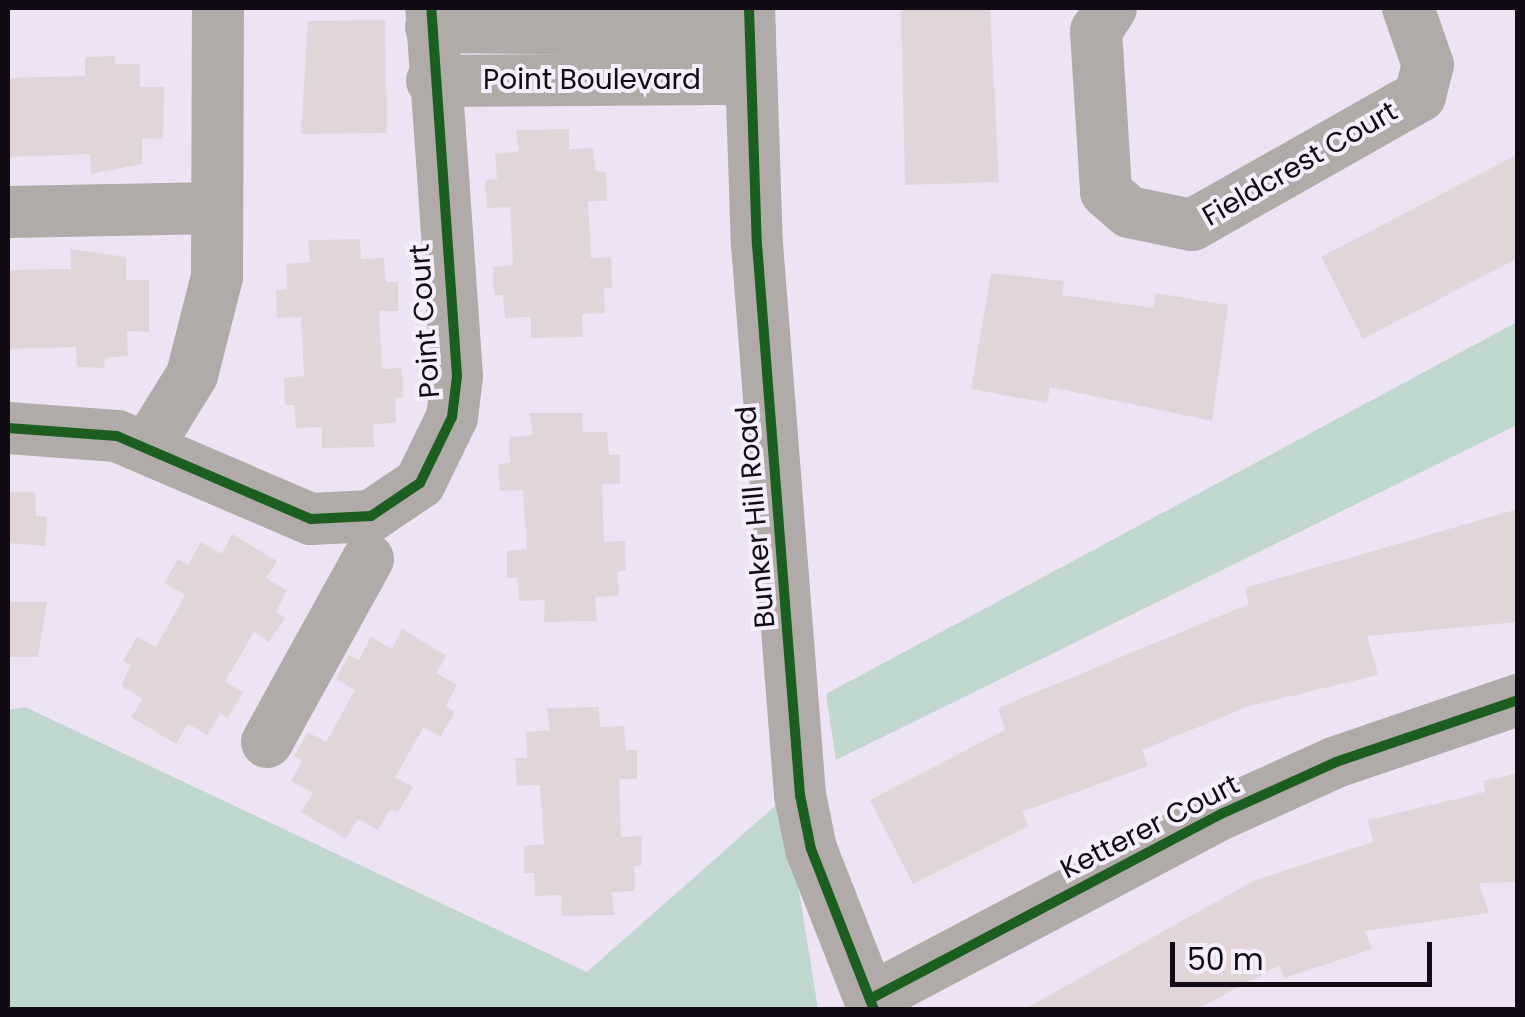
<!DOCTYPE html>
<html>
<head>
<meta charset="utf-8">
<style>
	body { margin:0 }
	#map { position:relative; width:1525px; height:1017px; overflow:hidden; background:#eee3f4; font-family:Poppins,sans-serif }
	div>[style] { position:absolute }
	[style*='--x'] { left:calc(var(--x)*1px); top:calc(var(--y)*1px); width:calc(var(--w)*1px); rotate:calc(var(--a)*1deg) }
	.green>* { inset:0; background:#bfd7cf }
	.building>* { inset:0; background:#e1d5da }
	.minor>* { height:52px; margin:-26px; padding:0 26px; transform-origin:26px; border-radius:26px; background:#b0aaa8 }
	.cycleway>* { height:10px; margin:-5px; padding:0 5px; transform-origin:5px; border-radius:5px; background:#1b5e20 }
	span { translate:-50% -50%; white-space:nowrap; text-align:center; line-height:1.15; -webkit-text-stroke:8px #f5eefb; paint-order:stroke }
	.street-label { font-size:28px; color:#120b16 }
	.frame { position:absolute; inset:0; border:10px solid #120b16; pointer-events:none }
	.scale { position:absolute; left:1170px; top:942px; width:262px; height:45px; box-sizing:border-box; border:5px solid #120b16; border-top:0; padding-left:12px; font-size:30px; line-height:35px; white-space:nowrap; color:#120b16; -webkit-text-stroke:8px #f5eefb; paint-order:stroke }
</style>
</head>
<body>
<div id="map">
	<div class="green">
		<div style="clip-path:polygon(1517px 322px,1517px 425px,836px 760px,826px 694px)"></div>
		<div style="clip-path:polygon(25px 707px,587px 972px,784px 798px,818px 1009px,8px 1010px,8px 710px)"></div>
	</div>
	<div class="building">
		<div style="clip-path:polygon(901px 8px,990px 8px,999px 182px,905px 185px)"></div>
		<div style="clip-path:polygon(385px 20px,387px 133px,301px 134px,308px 21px)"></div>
		<div style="clip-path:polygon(114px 56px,115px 64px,140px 64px,140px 87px,164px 87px,163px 139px,142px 138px,142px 164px,91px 174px,90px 154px,8px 157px,8px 78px,85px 76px,85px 57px)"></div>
		<div style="clip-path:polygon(569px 129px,569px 149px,593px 148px,596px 171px,606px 172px,607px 201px,588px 201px,591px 258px,611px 257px,612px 287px,604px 288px,605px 313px,582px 314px,583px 337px,531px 338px,531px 317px,505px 318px,503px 295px,494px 295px,493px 267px,513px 265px,510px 207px,487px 208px,485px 180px,497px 179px,495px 154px,519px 151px,516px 130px)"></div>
		<div style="clip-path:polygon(1518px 154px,1518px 258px,1363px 339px,1321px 257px)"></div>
		<div style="clip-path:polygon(360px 239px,361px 259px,384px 258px,386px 282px,398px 282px,398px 311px,379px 311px,382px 369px,402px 368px,403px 397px,395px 398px,396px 423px,373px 424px,374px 447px,322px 448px,322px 427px,296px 428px,294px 405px,285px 405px,284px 378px,304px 376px,301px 317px,277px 318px,276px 290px,287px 289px,286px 264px,310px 262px,308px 240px)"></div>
		<div style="clip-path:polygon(70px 249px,126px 257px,126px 280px,149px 280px,149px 332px,127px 331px,128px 356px,105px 358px,104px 368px,77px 367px,76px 347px,8px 349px,8px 270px,71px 269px)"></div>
		<div style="clip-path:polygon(991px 273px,1064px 281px,1062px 295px,1153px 308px,1156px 293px,1228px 305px,1212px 421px,1050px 387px,1047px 403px,971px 389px)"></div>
		<div style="clip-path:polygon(530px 413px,582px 413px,583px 432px,607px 432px,609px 455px,620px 455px,620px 484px,602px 484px,604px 542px,625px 541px,626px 570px,617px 572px,619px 596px,595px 597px,597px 621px,544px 622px,545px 600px,519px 601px,517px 578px,507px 578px,507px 551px,527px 549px,523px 490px,500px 491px,498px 464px,510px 463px,509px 437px,533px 435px)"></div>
		<div style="clip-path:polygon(8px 492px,35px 492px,36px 516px,47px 517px,45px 546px,8px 543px)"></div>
		<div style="clip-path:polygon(1518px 509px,1518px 622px,1367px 636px,1378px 675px,1250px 706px,1142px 750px,1148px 766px,1022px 812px,1029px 826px,913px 884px,870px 800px,1005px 730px,998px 708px,1249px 604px,1245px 588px)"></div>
		<div style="clip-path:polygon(232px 534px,277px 561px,266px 578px,287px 591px,276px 611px,285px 618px,269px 642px,254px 632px,225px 682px,243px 692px,228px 718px,220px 714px,208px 735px,188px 724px,176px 744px,131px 717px,143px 699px,121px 686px,131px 665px,123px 661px,137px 637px,156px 647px,185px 595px,164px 583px,178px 559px,188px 565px,201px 542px,222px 554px)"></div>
		<div style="clip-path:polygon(8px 602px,47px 602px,38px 657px,8px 657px)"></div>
		<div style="clip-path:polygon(402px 629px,447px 656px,436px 673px,457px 685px,446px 706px,455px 712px,440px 737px,424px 727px,395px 777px,413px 787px,398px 812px,390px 809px,378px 830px,358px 819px,346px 839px,301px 812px,313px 793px,291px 781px,302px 760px,294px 756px,308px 732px,326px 742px,355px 690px,336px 679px,349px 655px,359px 660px,371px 637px,392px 649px)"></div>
		<div style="clip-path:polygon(599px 707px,600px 727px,624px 726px,626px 750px,637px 750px,637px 779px,619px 779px,621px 837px,642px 836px,642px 865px,634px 866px,635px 891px,612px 892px,614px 915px,561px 916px,562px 895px,535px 896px,534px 873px,524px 873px,524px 846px,544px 844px,540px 785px,517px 786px,515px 758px,527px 758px,526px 732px,550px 730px,547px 708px)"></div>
		<div style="clip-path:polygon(1518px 773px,1518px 882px,1479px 883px,1489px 913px,1365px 931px,1372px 949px,1284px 978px,1280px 965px,1195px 1010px,1023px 1010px,1255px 880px,1373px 842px,1368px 820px,1485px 792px,1483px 781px)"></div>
	</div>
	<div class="minor">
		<div style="--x:749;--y:8;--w:236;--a:88.1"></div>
		<div style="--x:757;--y:244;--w:553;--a:85.54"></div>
		<div style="--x:800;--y:795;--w:55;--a:78.5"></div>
		<div style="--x:811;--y:849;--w:173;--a:68.6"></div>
		<div style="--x:1111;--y:8;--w:27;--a:123"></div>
		<div style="--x:1096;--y:31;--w:161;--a:86.4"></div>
		<div style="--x:1106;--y:192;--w:30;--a:41"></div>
		<div style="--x:1129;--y:212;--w:64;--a:11.7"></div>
		<div style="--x:1192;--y:225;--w:262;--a:-29.5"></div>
		<div style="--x:1420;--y:96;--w:32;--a:-76"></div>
		<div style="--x:1428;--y:65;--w:60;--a:-109.3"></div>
		<div style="--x:431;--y:27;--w:319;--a:0.5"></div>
		<div style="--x:432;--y:81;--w:319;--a:-0.4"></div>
		<div style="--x:8;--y:212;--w:209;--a:-1.1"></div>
		<div style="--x:8;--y:428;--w:109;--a:4.2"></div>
		<div style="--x:117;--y:436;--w:211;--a:23.2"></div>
		<div style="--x:311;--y:519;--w:60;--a:-2.9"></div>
		<div style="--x:371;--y:516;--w:59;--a:-34"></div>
		<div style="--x:420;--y:483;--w:73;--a:-64.1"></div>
		<div style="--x:452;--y:417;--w:41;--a:-83"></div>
		<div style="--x:457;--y:376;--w:369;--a:-94"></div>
		<div style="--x:148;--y:446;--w:84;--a:-58.2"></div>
		<div style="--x:192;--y:375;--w:101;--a:-75.7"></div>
		<div style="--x:217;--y:277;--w:269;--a:-89.8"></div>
		<div style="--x:267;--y:742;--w:209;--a:-61.1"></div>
		<div style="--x:870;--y:999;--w:397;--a:-27.8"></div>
		<div style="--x:1221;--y:814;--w:126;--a:-24.3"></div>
		<div style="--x:1336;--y:762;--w:192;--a:-18.8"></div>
	</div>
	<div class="cycleway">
		<div style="--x:749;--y:8;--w:236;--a:88.1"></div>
		<div style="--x:757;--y:244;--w:553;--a:85.54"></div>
		<div style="--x:800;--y:795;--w:55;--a:78.5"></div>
		<div style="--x:811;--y:849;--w:173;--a:68.6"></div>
		<div style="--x:8;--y:428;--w:109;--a:4.2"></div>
		<div style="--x:117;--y:436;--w:211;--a:23.2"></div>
		<div style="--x:311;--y:519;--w:60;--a:-2.9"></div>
		<div style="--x:371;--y:516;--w:59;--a:-34"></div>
		<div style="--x:420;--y:483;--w:73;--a:-64.1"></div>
		<div style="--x:452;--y:417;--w:41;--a:-83"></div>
		<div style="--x:457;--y:376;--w:369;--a:-94"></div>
		<div style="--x:870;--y:999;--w:397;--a:-27.8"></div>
		<div style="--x:1221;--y:814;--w:126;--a:-24.3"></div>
		<div style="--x:1336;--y:762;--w:192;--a:-18.8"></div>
	</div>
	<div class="street-label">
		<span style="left:592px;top:80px">Point Boulevard</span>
		<span style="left:1300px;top:164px;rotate:-30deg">Fieldcrest Court</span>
		<span style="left:425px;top:321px;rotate:-94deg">Point Court</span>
		<span style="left:756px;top:517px;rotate:-95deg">Bunker Hill Road</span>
		<span style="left:1150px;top:827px;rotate:-27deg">Ketterer Court</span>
	</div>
	<div class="frame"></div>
	<div class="scale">50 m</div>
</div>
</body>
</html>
